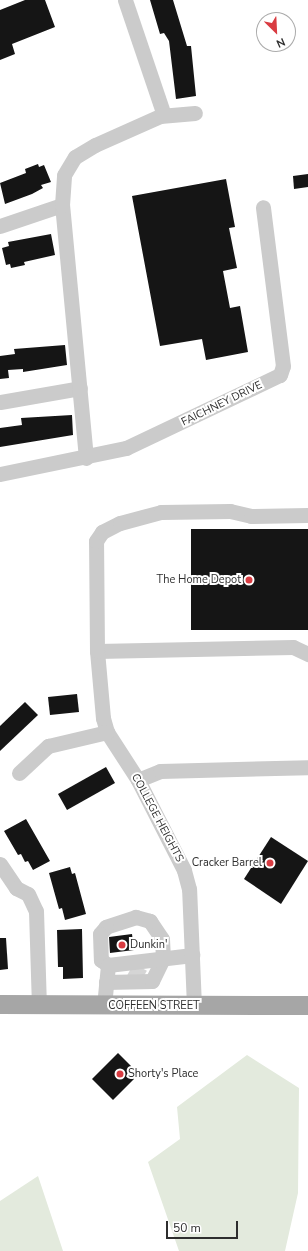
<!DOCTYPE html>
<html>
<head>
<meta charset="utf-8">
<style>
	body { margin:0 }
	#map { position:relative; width:308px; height:1251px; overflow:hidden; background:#fff; font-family:"Nunito Sans",sans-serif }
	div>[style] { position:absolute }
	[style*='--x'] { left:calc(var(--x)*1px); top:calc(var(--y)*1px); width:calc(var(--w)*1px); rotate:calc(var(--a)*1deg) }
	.green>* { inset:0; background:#e3eadd }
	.building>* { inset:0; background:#151515 }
	.minor-tunnel>* { height:15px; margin-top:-7.5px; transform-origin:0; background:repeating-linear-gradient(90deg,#d5d5d5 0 15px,transparent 0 23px) }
	.minor>* { height:15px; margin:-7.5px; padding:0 7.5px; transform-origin:7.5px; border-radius:7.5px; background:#cbcbcb }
	.major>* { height:19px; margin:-9.5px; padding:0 9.5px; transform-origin:9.5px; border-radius:9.5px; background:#a6a6a6 }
	.dots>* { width:11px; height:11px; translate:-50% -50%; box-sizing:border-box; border:2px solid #fff; border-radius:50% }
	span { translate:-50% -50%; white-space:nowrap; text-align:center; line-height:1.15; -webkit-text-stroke:4px #fff; paint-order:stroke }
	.street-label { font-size:11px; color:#2e2e2e }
	.poi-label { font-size:11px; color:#2e2e2e }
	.right { translate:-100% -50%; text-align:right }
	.left { translate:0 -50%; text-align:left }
	.north { position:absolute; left:256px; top:12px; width:40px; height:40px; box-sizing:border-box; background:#fff; border:1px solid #ababab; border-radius:50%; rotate:156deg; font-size:11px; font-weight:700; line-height:16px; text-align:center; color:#2e2e2e }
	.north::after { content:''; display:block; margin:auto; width:14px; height:18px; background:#d93c42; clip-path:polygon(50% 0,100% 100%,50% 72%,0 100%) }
	.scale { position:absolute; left:166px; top:1221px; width:72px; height:18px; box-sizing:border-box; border:2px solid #2e2e2e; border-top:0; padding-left:5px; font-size:12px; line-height:14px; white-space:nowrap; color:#2e2e2e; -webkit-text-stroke:3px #fff; paint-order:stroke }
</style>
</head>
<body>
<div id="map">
	<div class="green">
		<div style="clip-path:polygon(247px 1055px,299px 1088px,298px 1193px,285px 1251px,179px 1251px,148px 1162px,180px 1139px,177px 1107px)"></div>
		<div style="clip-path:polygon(38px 1176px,63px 1251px,0 1251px,0 1201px)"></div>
	</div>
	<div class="building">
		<div style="clip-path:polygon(25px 0,45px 0,55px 27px,12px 44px,15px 54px,0 60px,0 10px)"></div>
		<div style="clip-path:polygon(150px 0,173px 0,187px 46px,191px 46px,196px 96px,176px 99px,169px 41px,164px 33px,160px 34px)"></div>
		<div style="clip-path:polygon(38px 164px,39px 167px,44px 165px,51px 182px,41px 185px,43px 188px,32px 194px,5px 204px,0 183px,26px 173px,25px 169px)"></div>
		<div style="clip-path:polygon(308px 174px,308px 187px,294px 189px,293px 176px)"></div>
		<div style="clip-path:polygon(226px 179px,235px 227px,229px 228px,237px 268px,223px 271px,230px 308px,240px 306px,248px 352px,206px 360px,202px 339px,160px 346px,132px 196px)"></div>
		<div style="clip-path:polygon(51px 234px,55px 255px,24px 262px,25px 265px,11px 268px,10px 264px,6px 265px,2px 248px,9px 246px,8px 242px)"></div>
		<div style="clip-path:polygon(65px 345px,67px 365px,23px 372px,23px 369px,8px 370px,9px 378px,0 379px,0 356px,15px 354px,14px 349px)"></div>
		<div style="clip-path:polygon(72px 415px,73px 435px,0 447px,0 428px,22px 425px,21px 418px)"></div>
		<div style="clip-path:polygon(191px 529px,308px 529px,308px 630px,191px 630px)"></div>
		<div style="clip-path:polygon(77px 694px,79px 712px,50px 715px,48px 697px)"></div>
		<div style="clip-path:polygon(25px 702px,38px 715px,0 751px,0 726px)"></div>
		<div style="clip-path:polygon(106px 767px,115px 783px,67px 810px,58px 794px)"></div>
		<div style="clip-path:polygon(26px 819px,50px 861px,33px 870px,28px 861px,25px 862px,21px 854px,18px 855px,4px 831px)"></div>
		<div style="clip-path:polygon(271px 837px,308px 861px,281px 904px,244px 879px)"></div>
		<div style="clip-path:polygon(70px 867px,72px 874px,75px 873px,86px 914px,65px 920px,62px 908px,59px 909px,49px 873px)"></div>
		<div style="clip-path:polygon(82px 929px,83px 978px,63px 979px,63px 967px,58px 967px,57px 930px)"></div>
		<div style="clip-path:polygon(132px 934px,134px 950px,110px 953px,109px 937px)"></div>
		<div style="clip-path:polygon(0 938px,6px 938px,8px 969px,0 970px)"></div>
		<div style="clip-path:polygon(118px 1053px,139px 1074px,113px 1100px,92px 1079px)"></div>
	</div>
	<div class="minor-tunnel">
		<div style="--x:134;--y:978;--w:13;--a:-61"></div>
	</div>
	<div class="minor">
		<div style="--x:125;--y:0;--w:121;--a:71.3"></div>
		<div style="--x:0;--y:226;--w:65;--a:-18.7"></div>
		<div style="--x:0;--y:402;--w:81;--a:-9.9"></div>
		<div style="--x:86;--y:458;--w:254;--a:-95.4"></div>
		<div style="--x:62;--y:205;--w:30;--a:-86"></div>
		<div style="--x:64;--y:175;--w:21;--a:-59"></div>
		<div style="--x:75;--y:157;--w:23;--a:-31"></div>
		<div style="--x:95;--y:145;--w:71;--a:-24"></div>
		<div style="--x:160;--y:116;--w:35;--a:-5"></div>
		<div style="--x:0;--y:474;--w:129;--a:-11.7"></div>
		<div style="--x:126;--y:448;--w:170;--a:-25.4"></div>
		<div style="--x:280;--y:375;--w:9;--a:-72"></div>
		<div style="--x:283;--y:366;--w:160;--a:-97.2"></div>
		<div style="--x:97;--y:651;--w:196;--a:-1.2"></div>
		<div style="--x:293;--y:647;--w:17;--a:25"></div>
		<div style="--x:19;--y:773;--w:40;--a:-43"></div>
		<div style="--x:48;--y:746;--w:61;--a:-13.3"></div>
		<div style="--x:138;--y:780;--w:24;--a:-22"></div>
		<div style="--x:160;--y:771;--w:148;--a:-1.5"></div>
		<div style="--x:0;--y:864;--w:29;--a:56"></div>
		<div style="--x:16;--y:888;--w:13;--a:27"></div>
		<div style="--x:28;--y:894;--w:19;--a:65"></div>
		<div style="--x:36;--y:911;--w:94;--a:88.2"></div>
		<div style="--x:106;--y:982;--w:46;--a:-1.2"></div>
		<div style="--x:152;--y:981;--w:25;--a:-64"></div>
		<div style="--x:163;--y:958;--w:19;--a:-93"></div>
		<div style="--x:162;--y:939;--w:22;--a:-124"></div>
		<div style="--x:150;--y:921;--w:15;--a:-164"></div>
		<div style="--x:136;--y:917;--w:32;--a:162"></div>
		<div style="--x:106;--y:927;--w:9;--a:131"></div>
		<div style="--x:100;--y:934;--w:26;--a:88"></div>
		<div style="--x:101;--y:960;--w:9;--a:36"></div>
		<div style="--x:104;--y:1006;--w:41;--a:-84.4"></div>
		<div style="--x:108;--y:965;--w:85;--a:-6.8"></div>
		<div style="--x:194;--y:1006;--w:117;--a:-92.4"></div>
		<div style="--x:189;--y:889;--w:20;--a:-105"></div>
		<div style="--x:184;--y:870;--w:101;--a:-117.1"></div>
		<div style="--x:138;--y:780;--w:57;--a:-122.9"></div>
		<div style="--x:107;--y:732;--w:15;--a:-106"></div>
		<div style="--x:103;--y:718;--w:67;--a:-95.1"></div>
		<div style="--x:97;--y:651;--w:110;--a:-90.5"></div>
		<div style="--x:96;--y:541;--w:11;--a:-56"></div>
		<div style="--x:102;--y:532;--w:20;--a:-27"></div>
		<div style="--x:120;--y:523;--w:42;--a:-15"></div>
		<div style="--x:161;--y:512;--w:69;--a:-0.8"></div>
		<div style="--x:230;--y:511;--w:22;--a:13"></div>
		<div style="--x:251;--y:516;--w:57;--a:-1"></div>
	</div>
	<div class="major">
		<div style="--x:0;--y:1004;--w:308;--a:0.2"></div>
	</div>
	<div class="dots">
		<div style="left:249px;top:580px;background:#d93c42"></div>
		<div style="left:270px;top:863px;background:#d93c42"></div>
		<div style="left:122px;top:945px;background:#d93c42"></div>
		<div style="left:120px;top:1074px;background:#d93c42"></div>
	</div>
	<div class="street-label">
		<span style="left:222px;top:404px;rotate:-26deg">FAICHNEY DRIVE</span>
		<span style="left:157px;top:818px;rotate:62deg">COLLEGE HEIGHTS</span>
		<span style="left:154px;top:1006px">COFFEEN STREET</span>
	</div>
	<div class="poi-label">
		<span class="right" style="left:241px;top:580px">The Home Depot</span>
		<span class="right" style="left:262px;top:863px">Cracker Barrel</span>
		<span class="left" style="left:130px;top:945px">Dunkin'</span>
		<span class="left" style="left:128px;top:1074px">Shorty's Place</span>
	</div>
	<div class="north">N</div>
	<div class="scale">50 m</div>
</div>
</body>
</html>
